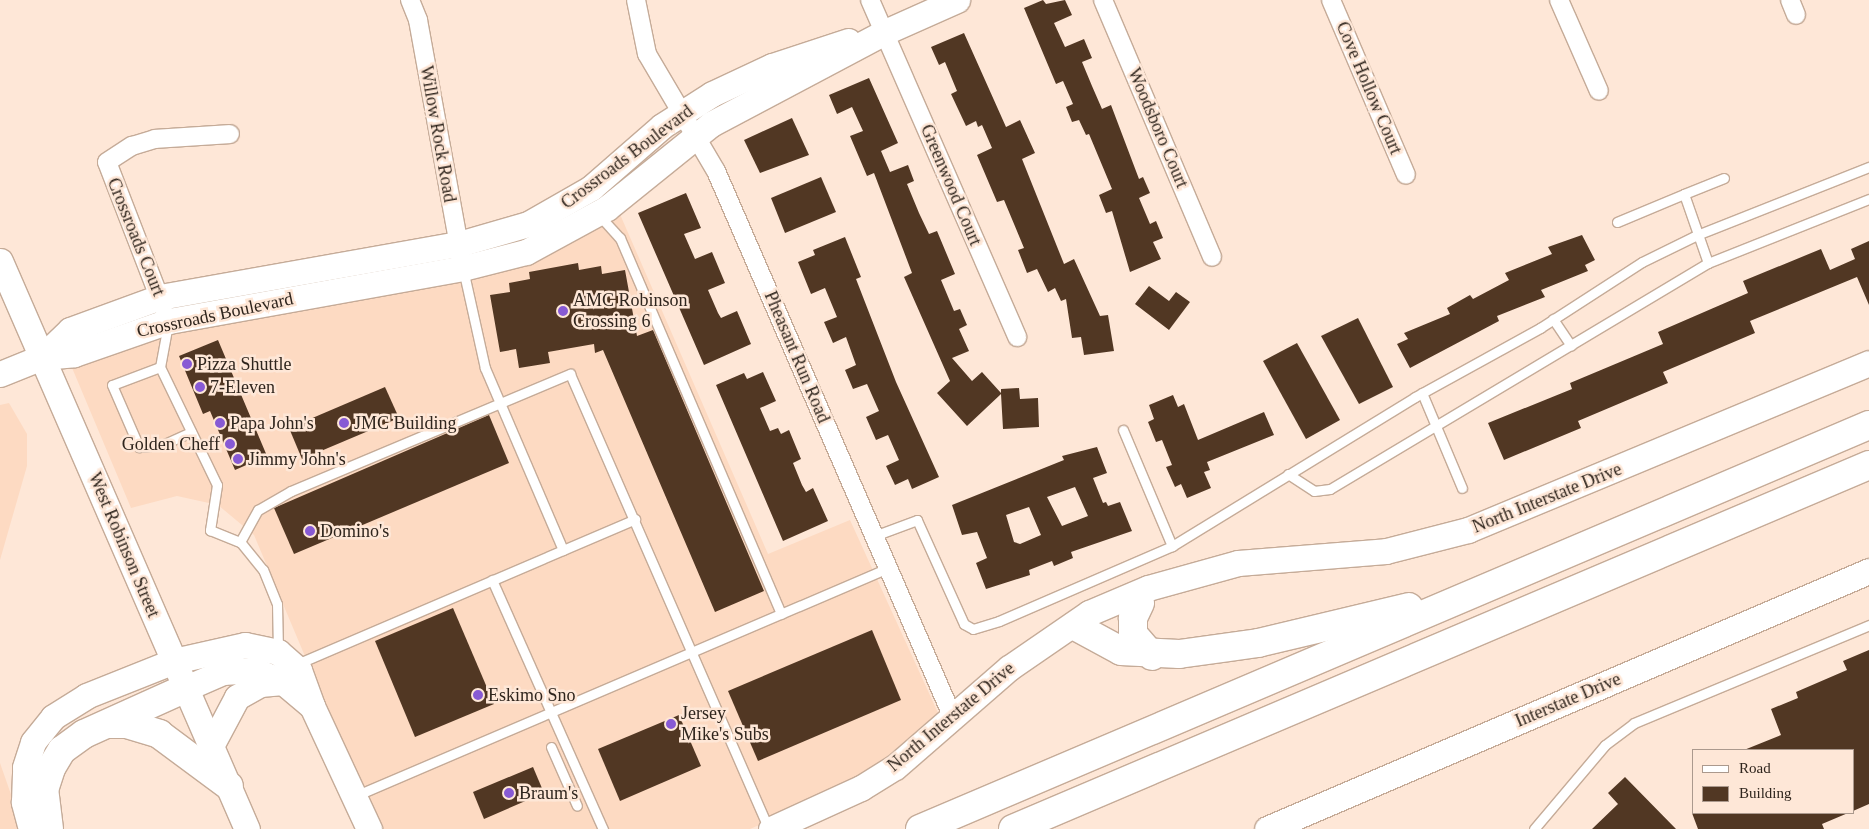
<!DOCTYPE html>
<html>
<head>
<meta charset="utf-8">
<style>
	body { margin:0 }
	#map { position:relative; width:1869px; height:829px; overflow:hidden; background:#fee7d7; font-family:Georgia,serif }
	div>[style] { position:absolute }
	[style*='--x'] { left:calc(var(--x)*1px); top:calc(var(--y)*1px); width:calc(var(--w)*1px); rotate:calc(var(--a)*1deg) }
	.built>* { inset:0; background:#fddac2 }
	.building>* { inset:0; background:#513723 }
	.roads { filter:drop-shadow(1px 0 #c5ab98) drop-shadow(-1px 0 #c5ab98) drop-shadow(0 1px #c5ab98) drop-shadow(0 -1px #c5ab98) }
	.lane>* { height:9px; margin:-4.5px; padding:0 4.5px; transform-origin:4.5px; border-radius:4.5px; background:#fff }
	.street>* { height:18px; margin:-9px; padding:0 9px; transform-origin:9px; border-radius:9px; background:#fff }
	.secondary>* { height:25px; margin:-12.5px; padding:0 12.5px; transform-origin:12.5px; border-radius:12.5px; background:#fff }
	.highway>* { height:28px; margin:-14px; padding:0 14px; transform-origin:14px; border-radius:14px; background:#fff }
	.dots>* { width:14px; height:14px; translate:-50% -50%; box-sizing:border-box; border:2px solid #fee7d7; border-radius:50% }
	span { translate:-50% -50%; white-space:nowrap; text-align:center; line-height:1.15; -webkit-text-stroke:5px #fee7d7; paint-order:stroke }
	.street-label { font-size:18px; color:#2f251d }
	.poi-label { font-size:18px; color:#2f251d }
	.left { translate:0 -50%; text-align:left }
	.right { translate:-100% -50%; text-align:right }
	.legend { position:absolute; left:1692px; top:749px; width:162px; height:65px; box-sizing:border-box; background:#fee7d7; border:1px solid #ab998d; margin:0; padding:6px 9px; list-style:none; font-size:15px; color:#2f251d }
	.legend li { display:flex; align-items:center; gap:10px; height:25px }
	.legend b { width:25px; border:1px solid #ab998d }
</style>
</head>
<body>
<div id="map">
	<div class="built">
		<div style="clip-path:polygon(619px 212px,768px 554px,850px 520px,939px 715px,935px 725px,849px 786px,750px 829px,383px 829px,349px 761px,254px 535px,218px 505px,177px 496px,131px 508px,70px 363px,124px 342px,536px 258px,593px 231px)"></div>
		<div style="clip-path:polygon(9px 403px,27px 434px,27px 466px,0 560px,0 405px)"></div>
		<div style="clip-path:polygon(0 763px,21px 823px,23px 829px,0 829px)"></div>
	</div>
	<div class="building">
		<div style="clip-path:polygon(1043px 0,1046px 4px,1065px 0,1072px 15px,1054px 23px,1065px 47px,1084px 39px,1092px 58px,1082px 62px,1092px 86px,1102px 109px,1111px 105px,1139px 179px,1143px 177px,1150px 193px,1139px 198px,1150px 224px,1156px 221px,1163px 238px,1153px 242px,1161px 259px,1130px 272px,1112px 211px,1106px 213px,1099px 195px,1112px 189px,1089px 134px,1086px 135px,1079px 120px,1072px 122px,1066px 107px,1073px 104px,1063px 81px,1056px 84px,1024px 8px)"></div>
		<div style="clip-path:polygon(964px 33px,1006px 127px,1020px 120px,1035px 153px,1022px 159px,1064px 264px,1074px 259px,1100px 316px,1108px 315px,1114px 351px,1084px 355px,1081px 337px,1072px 338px,1066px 299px,1061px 301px,1055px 288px,1048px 292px,1037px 269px,1027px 273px,1018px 250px,1024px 248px,1004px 200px,997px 202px,977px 155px,992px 148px,982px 125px,978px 127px,976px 121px,966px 126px,951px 94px,957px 91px,945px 62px,939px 65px,931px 47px)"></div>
		<div style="clip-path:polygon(869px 78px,898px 143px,881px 151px,890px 172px,908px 165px,914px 181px,907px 184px,919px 213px,929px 234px,937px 231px,955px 274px,941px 280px,954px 311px,960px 309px,967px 325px,959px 329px,969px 351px,952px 358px,972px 381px,982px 372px,1001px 393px,1001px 389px,1019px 388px,1020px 399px,1038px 398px,1039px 427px,1003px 429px,1001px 394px,967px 426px,937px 393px,950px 381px,904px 277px,912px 273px,874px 173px,867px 176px,850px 136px,863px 131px,852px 107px,837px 114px,829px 95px)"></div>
		<div style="clip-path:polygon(792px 118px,809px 155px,760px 173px,744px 140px)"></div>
		<div style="clip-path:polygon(821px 177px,836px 212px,785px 233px,771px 198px)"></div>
		<div style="clip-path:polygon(686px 193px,701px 228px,684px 234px,695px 259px,712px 252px,725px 283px,708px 290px,718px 313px,721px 318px,737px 311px,751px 344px,704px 365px,638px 213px)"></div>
		<div style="clip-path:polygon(1582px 235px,1595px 260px,1585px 265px,1588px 271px,1541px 290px,1545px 297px,1497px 316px,1499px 321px,1410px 368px,1397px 344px,1408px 339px,1404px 333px,1450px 314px,1447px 308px,1470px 295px,1473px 299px,1509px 280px,1505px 273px,1552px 254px,1548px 247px)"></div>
		<div style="clip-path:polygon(845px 237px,861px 277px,856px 279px,896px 382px,939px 477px,912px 489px,908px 479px,895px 485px,886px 466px,899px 460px,888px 435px,876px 440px,866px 417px,879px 411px,867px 384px,853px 389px,845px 370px,856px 365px,846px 337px,833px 343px,824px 322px,837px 317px,825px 288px,811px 294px,798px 262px,815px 255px,813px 250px)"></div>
		<div style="clip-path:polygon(1869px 241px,1869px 305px,1857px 277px,1750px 321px,1755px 333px,1663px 372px,1668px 383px,1578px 421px,1581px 428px,1504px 460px,1488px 423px,1572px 389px,1570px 383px,1663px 344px,1658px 332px,1748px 293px,1743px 281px,1821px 249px,1830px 270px,1855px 259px,1851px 249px)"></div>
		<div style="clip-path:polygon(578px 263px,579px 270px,601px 266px,602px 274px,625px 270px,637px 336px,653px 330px,764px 591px,715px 612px,603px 350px,595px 353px,594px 344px,548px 352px,550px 363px,519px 368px,516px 349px,500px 352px,490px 295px,510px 292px,509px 283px,530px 279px,529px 272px)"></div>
		<div style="clip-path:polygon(1149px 286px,1169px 301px,1176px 292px,1190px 302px,1169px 330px,1135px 304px)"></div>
		<div style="clip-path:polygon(1358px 318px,1393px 387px,1359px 404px,1321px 336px)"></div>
		<div style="clip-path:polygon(218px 340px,267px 456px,235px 470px,210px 411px,203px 414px,179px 356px)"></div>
		<div style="clip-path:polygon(1297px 343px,1340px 420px,1306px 439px,1263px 361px)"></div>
		<div style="clip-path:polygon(763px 372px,776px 401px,760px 408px,770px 431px,778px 428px,781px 434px,789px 430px,801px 459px,793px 463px,802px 485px,806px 492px,813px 488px,828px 521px,783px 541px,716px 385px,744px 373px,747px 379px)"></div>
		<div style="clip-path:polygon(385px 387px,399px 418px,302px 459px,289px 428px)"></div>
		<div style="clip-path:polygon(1173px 395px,1178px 407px,1184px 404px,1198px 440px,1264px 412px,1274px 435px,1207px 462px,1210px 470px,1204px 472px,1211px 488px,1187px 498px,1181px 484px,1175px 487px,1166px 467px,1172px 465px,1162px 440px,1156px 442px,1148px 422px,1154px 419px,1149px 405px)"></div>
		<div style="clip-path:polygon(489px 415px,509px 463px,294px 554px,274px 508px)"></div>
		<div style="clip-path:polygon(evenodd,1097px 447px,1107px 473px,1093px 478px,1103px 503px,1106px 502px,1108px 506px,1120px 502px,1132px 531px,1071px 552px,1073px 558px,1054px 566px,1052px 561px,1029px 570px,1030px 575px,986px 589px,976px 563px,987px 558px,977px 532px,962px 535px,952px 505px,1064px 460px,1062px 456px,1097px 447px,1075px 487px,1088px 516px,1062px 526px,1047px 497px,1075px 487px,1097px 447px,1029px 507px,1041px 535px,1020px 544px,1014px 542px,1006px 515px,1029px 507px)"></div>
		<div style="clip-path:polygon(453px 608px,494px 704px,415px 737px,375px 641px)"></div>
		<div style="clip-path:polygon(872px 630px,901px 700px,758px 761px,728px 691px)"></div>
		<div style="clip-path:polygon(1869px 650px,1869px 804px,1853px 811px,1853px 750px,1744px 750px,1781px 735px,1771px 709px,1798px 698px,1796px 692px,1847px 670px,1843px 661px)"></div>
		<div style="clip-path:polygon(679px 715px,701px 766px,620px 801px,598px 749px)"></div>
		<div style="clip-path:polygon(533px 767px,544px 793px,484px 819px,473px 792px)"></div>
		<div style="clip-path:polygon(1625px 777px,1676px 829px,1592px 829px,1618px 804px,1608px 793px)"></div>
		<div style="clip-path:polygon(1692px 813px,1848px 813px,1822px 824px,1824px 829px,1698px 829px)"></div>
	</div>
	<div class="roads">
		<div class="lane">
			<div style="--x:1684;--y:194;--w:43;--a:-21.8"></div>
			<div style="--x:599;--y:215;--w:31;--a:48"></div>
			<div style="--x:620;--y:238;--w:409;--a:66.8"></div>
			<div style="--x:1617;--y:222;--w:73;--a:-22.7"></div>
			<div style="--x:1684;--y:194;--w:73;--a:70.8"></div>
			<div style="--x:463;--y:269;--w:101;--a:77.5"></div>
			<div style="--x:485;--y:368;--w:198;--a:66.8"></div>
			<div style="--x:1553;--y:319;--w:32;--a:56"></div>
			<div style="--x:168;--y:324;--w:44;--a:100.5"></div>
			<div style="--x:160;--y:367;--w:131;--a:64.2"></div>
			<div style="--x:217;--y:485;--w:46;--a:98.8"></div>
			<div style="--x:210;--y:530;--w:32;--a:22"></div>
			<div style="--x:160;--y:367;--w:51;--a:159.4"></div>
			<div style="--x:112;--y:385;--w:68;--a:66.5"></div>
			<div style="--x:139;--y:447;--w:23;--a:-5"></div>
			<div style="--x:162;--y:445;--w:32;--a:-24"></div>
			<div style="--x:1422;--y:393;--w:103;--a:67.2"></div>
			<div style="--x:1123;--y:430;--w:126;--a:67.1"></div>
			<div style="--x:1288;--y:474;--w:31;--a:33"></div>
			<div style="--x:1314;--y:491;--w:16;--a:-7"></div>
			<div style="--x:1330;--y:489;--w:440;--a:-30.9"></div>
			<div style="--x:1708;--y:263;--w:173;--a:-21.7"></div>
			<div style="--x:874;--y:536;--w:46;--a:-20.4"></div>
			<div style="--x:917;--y:520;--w:114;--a:65.7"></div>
			<div style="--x:964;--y:624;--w:10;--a:29"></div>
			<div style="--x:973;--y:629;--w:27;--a:-17"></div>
			<div style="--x:999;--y:621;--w:189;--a:-23.4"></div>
			<div style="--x:1172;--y:546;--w:285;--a:-31.5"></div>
			<div style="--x:1415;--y:397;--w:143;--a:-28.9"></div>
			<div style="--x:1540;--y:328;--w:121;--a:-32.9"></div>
			<div style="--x:1642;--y:262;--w:61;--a:-26.1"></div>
			<div style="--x:1697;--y:235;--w:185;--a:-21.6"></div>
			<div style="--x:492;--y:580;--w:273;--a:66"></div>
			<div style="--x:278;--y:651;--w:47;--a:-91.2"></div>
			<div style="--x:277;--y:604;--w:37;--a:-112"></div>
			<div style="--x:263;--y:570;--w:36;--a:-129"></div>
			<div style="--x:240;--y:542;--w:37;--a:-61"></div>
			<div style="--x:258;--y:510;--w:38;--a:-30"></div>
			<div style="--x:291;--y:491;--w:303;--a:-22.8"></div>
			<div style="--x:570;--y:374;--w:497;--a:66.4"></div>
			<div style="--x:297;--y:664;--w:368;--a:-23.2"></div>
			<div style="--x:551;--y:747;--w:64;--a:66.2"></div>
			<div style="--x:355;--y:796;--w:580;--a:-23.16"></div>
			<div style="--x:1534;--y:829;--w:110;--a:-49.8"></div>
			<div style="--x:1605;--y:745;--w:36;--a:-37"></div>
			<div style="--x:1634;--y:723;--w:255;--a:-22.6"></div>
		</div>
		<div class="street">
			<div style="--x:410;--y:0;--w:22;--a:68"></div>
			<div style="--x:418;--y:20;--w:240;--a:79.7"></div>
			<div style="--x:636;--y:0;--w:55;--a:78.5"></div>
			<div style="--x:647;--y:54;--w:136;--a:59.5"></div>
			<div style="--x:716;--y:171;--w:596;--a:66.57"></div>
			<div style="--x:870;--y:0;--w:368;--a:66.4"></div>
			<div style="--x:1103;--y:0;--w:279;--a:67"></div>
			<div style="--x:1331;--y:0;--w:190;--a:66.8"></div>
			<div style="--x:1559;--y:0;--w:99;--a:66.3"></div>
			<div style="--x:1790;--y:0;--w:16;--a:68"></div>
			<div style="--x:163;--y:307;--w:155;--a:-111.1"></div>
			<div style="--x:107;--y:162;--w:30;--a:-33"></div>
			<div style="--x:132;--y:146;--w:24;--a:-17"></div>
			<div style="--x:155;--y:139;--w:75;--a:-3.8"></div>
		</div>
		<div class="secondary">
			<div style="--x:0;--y:261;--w:619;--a:66.5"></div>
			<div style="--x:42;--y:357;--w:39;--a:-44"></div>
			<div style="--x:70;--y:330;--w:96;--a:-20.1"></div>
			<div style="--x:160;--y:297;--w:304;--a:-10.1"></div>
			<div style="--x:459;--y:244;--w:72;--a:-16.2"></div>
			<div style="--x:528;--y:224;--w:73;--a:-29.7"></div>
			<div style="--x:591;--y:188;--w:94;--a:-41.1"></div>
			<div style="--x:662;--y:126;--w:59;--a:-32.6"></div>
			<div style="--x:712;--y:94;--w:66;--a:-25"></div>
			<div style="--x:772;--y:66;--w:80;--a:-18.2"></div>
			<div style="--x:0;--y:374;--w:45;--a:-22"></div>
			<div style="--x:42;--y:357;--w:32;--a:-5"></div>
			<div style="--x:74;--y:354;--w:101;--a:-19.2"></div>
			<div style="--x:169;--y:321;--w:299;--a:-10.2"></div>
			<div style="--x:463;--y:268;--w:65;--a:-14.3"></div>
			<div style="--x:526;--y:252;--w:92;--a:-28.5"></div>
			<div style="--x:607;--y:208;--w:134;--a:-38.9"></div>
			<div style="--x:711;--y:124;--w:197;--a:-27.9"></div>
			<div style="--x:885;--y:32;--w:79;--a:-24"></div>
			<div style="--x:186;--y:688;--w:40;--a:-23.4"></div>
			<div style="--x:223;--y:672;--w:31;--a:-4"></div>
			<div style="--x:254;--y:670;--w:31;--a:22"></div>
			<div style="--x:283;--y:682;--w:38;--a:40"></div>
			<div style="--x:211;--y:746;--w:55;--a:-62"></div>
			<div style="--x:237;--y:697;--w:26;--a:-29"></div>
			<div style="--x:260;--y:684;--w:23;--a:-5"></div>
			<div style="--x:31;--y:829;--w:28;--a:-105"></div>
			<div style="--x:24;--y:802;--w:35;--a:-88"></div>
			<div style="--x:25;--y:767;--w:26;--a:-72"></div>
			<div style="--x:33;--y:742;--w:32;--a:-51"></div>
			<div style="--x:53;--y:717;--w:39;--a:-32"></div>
			<div style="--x:86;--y:696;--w:95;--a:-21.7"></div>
			<div style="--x:174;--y:661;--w:73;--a:-12.7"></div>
			<div style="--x:245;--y:645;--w:34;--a:12"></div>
			<div style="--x:278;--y:652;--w:28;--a:41"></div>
			<div style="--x:299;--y:670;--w:38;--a:70"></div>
			<div style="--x:312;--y:706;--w:136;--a:65.1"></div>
			<div style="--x:771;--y:829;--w:99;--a:-24.5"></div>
			<div style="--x:861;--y:788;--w:40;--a:-32"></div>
			<div style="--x:895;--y:767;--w:151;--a:-41"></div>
			<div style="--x:1009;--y:668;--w:97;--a:-34.5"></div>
			<div style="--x:1089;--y:613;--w:64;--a:-23"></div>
			<div style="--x:1148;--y:588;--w:93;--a:-15.5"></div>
			<div style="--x:1238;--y:563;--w:148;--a:-4.6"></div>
			<div style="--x:1386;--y:551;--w:85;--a:-14.4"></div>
			<div style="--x:1468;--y:530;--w:434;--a:-22.6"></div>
			<div style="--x:1267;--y:829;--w:655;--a:-23.2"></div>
		</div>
		<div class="highway">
			<div style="--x:1140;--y:603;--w:17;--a:115"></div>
			<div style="--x:1133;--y:618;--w:16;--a:90"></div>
			<div style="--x:1133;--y:634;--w:29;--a:49"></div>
			<div style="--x:1075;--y:626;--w:52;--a:28.5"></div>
			<div style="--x:1121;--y:651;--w:58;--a:3"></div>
			<div style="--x:1179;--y:654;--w:80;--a:-7.9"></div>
			<div style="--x:1258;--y:643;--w:155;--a:-13.4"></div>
			<div style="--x:108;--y:724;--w:19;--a:0"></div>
			<div style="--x:127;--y:724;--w:34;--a:17"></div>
			<div style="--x:159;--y:734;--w:87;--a:36.6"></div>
			<div style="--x:49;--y:829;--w:39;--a:-97"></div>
			<div style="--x:44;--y:790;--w:23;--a:-72"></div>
			<div style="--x:51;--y:768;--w:21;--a:-59"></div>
			<div style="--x:62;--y:750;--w:27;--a:-36"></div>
			<div style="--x:84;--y:734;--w:112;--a:-24.3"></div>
			<div style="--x:920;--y:829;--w:1031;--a:-23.06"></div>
			<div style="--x:1013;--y:829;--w:930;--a:-23.04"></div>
		</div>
	</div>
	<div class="dots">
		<div style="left:563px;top:311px;background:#875ad4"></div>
		<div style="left:187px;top:364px;background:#875ad4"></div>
		<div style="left:200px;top:387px;background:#875ad4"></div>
		<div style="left:220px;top:423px;background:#875ad4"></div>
		<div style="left:344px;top:423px;background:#875ad4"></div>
		<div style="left:230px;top:444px;background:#875ad4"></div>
		<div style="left:238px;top:459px;background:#875ad4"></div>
		<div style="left:310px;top:531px;background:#875ad4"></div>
		<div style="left:478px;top:695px;background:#875ad4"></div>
		<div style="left:671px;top:724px;background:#875ad4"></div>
		<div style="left:509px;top:793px;background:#875ad4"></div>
	</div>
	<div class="street-label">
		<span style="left:1369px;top:88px;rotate:67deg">Cove Hollow Court</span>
		<span style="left:1158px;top:128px;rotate:67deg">Woodsboro Court</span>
		<span style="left:438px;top:134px;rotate:80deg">Willow Rock Road</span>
		<span style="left:627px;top:157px;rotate:-37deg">Crossroads Boulevard</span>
		<span style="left:951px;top:185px;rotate:67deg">Greenwood Court</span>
		<span style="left:136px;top:237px;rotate:68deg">Crossroads Court</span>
		<span style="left:215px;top:315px;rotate:-12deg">Crossroads Boulevard</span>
		<span style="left:797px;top:357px;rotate:67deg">Pheasant Run Road</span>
		<span style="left:1547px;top:498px;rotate:-22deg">North Interstate Drive</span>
		<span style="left:124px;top:545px;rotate:67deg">West Robinson Street</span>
		<span style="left:1568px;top:700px;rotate:-23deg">Interstate Drive</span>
		<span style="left:951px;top:717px;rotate:-40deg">North Interstate Drive</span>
	</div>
	<div class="poi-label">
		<span class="left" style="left:573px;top:311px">AMC Robinson<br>Crossing 6</span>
		<span class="left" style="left:197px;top:364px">Pizza Shuttle</span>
		<span class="left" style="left:210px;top:387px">7-Eleven</span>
		<span class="left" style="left:230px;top:423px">Papa John's</span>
		<span class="left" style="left:354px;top:423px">JMC Building</span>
		<span class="right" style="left:220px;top:444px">Golden Cheff</span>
		<span class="left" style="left:248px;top:459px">Jimmy John's</span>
		<span class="left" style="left:320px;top:531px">Domino's</span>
		<span class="left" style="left:488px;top:695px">Eskimo Sno</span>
		<span class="left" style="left:681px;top:724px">Jersey<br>Mike's Subs</span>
		<span class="left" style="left:519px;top:793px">Braum's</span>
	</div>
	<ul class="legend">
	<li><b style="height:6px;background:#fff"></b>Road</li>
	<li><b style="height:14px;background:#513723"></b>Building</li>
	</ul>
</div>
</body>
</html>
